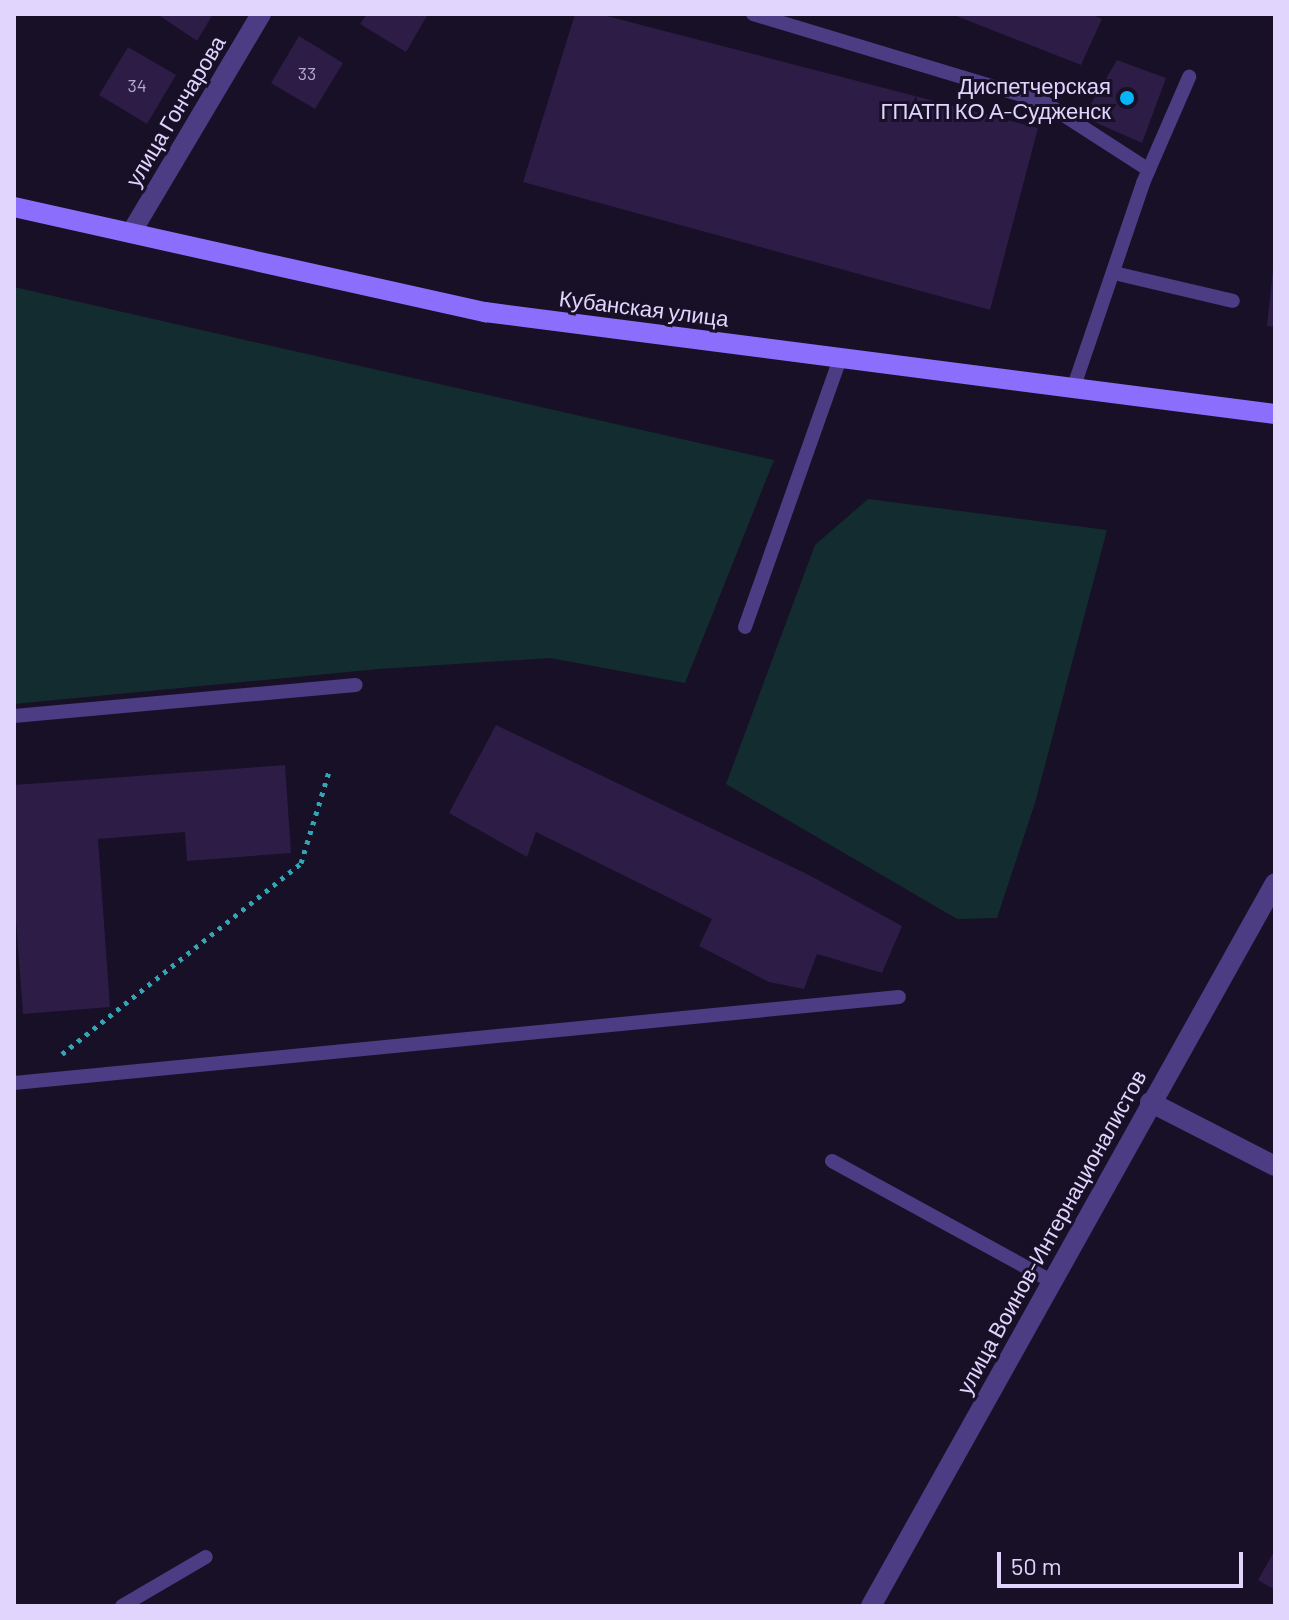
<!DOCTYPE html>
<html>
<head>
<meta charset="utf-8">
<style>
	body { margin:0 }
	#map { position:relative; width:1289px; height:1620px; overflow:hidden; background:#171026; font-family:Barlow,sans-serif }
	div>[style] { position:absolute }
	[style*='--x'] { left:calc(var(--x)*1px); top:calc(var(--y)*1px); width:calc(var(--w)*1px); rotate:calc(var(--a)*1deg) }
	.green>* { inset:0; background:#132c30 }
	.building>* { inset:0; background:#2c1c46 }
	.path>* { height:5px; margin-top:-2.5px; transform-origin:0; background:repeating-linear-gradient(90deg,#32a6b5 0 4px,transparent 0 10px) }
	.lane>* { height:14px; margin:-7px; padding:0 7px; transform-origin:7px; border-radius:7px; background:#4b3c84 }
	.street>* { height:20px; margin:-10px; padding:0 10px; transform-origin:10px; border-radius:10px; background:#4b3c84 }
	.secondary>* { height:20px; margin:-10px; padding:0 10px; transform-origin:10px; border-radius:10px; background:#8b6ffc }
	.dots>* { width:22px; height:22px; translate:-50% -50%; box-sizing:border-box; border:4px solid #171026; border-radius:50% }
	span { translate:-50% -50%; white-space:nowrap; text-align:center; line-height:1.15; -webkit-text-stroke:6px #171026; paint-order:stroke }
	.number-label { font-size:18px; color:#b4a7d0 }
	.number-label span { -webkit-text-stroke-width:0 }
	.poi-label { font-size:22px; color:#e1d5fe }
	.right { translate:-100% -50%; text-align:right }
	.street-label { font-size:22px; color:#e1d5fe }
	.frame { position:absolute; inset:0; border:16px solid #e1d5fe; pointer-events:none }
	.scale { position:absolute; left:997px; top:1552px; width:246px; height:36px; box-sizing:border-box; border:4px solid #e1d5fe; border-top:0; padding-left:10px; font-size:24px; line-height:28px; white-space:nowrap; color:#e1d5fe; -webkit-text-stroke:6px #171026; paint-order:stroke }
</style>
</head>
<body>
<div id="map">
	<div class="green">
		<div style="clip-path:polygon(14px 287px,263px 344px,774px 460px,685px 683px,550px 658px,379px 669px,14px 704px)"></div>
		<div style="clip-path:polygon(868px 499px,1107px 530px,1035px 803px,997px 918px,957px 919px,726px 784px,815px 545px)"></div>
	</div>
	<div class="building">
		<div style="clip-path:polygon(157px 14px,213px 14px,197px 41px)"></div>
		<div style="clip-path:polygon(367px 14px,428px 14px,406px 52px,360px 24px)"></div>
		<div style="clip-path:polygon(575px 14px,599px 14px,1038px 128px,990px 310px,523px 182px)"></div>
		<div style="clip-path:polygon(951px 14px,1090px 14px,1102px 19px,1081px 65px)"></div>
		<div style="clip-path:polygon(299px 36px,343px 63px,315px 109px,271px 83px)"></div>
		<div style="clip-path:polygon(128px 47px,176px 75px,147px 124px,99px 95px)"></div>
		<div style="clip-path:polygon(1117px 60px,1166px 78px,1142px 143px,1083px 117px)"></div>
		<div style="clip-path:polygon(1273px 269px,1275px 269px,1275px 327px,1267px 326px)"></div>
		<div style="clip-path:polygon(496px 725px,809px 875px,902px 926px,882px 973px,817px 954px,804px 989px,769px 982px,699px 946px,712px 919px,536px 832px,527px 857px,449px 813px)"></div>
		<div style="clip-path:polygon(285px 765px,291px 853px,187px 861px,185px 832px,98px 839px,110px 1007px,23px 1014px,14px 893px,14px 785px)"></div>
		<div style="clip-path:polygon(1275px 1550px,1275px 1590px,1258px 1580px)"></div>
	</div>
	<div class="path">
		<div style="--x:62;--y:1054;--w:306;--a:-38.6"></div>
		<div style="--x:301;--y:863;--w:99;--a:-73"></div>
	</div>
	<div class="lane">
		<div style="--x:753;--y:14;--w:302;--a:16.8"></div>
		<div style="--x:1042;--y:101;--w:127;--a:32.8"></div>
		<div style="--x:1114;--y:273;--w:122;--a:13.2"></div>
		<div style="--x:1073;--y:389;--w:218;--a:-71.2"></div>
		<div style="--x:1143;--y:183;--w:116;--a:-66.5"></div>
		<div style="--x:745;--y:627;--w:285;--a:-70.5"></div>
		<div style="--x:14;--y:716;--w:343;--a:-5.2"></div>
		<div style="--x:14;--y:1083;--w:889;--a:-5.55"></div>
		<div style="--x:832;--y:1161;--w:250;--a:28.7"></div>
		<div style="--x:122;--y:1606;--w:97;--a:-30.3"></div>
	</div>
	<div class="street">
		<div style="--x:131;--y:233;--w:255;--a:-59.3"></div>
		<div style="--x:1150;--y:1102;--w:140;--a:27.1"></div>
		<div style="--x:871;--y:1606;--w:828;--a:-60.8"></div>
	</div>
	<div class="secondary">
		<div style="--x:14;--y:207;--w:483;--a:12.6"></div>
		<div style="--x:485;--y:312;--w:797;--a:7.36"></div>
	</div>
	<div class="dots">
		<div style="left:1127px;top:98px;background:#06b6f9"></div>
	</div>
	<div class="number-label">
		<span style="left:307px;top:73px">33</span>
		<span style="left:137px;top:85px">34</span>
	</div>
	<div class="poi-label">
		<span class="right" style="left:1111px;top:98px">Диспетчерская<br>ГПАТП КО А-Судженск</span>
	</div>
	<div class="street-label">
		<span style="left:175px;top:111px;rotate:-59deg">улица Гончарова</span>
		<span style="left:644px;top:308px;rotate:7deg">Кубанская улица</span>
		<span style="left:1051px;top:1232px;rotate:-61deg">улица Воинов-Интернационалистов</span>
	</div>
	<div class="frame"></div>
	<div class="scale">50 m</div>
</div>
</body>
</html>
